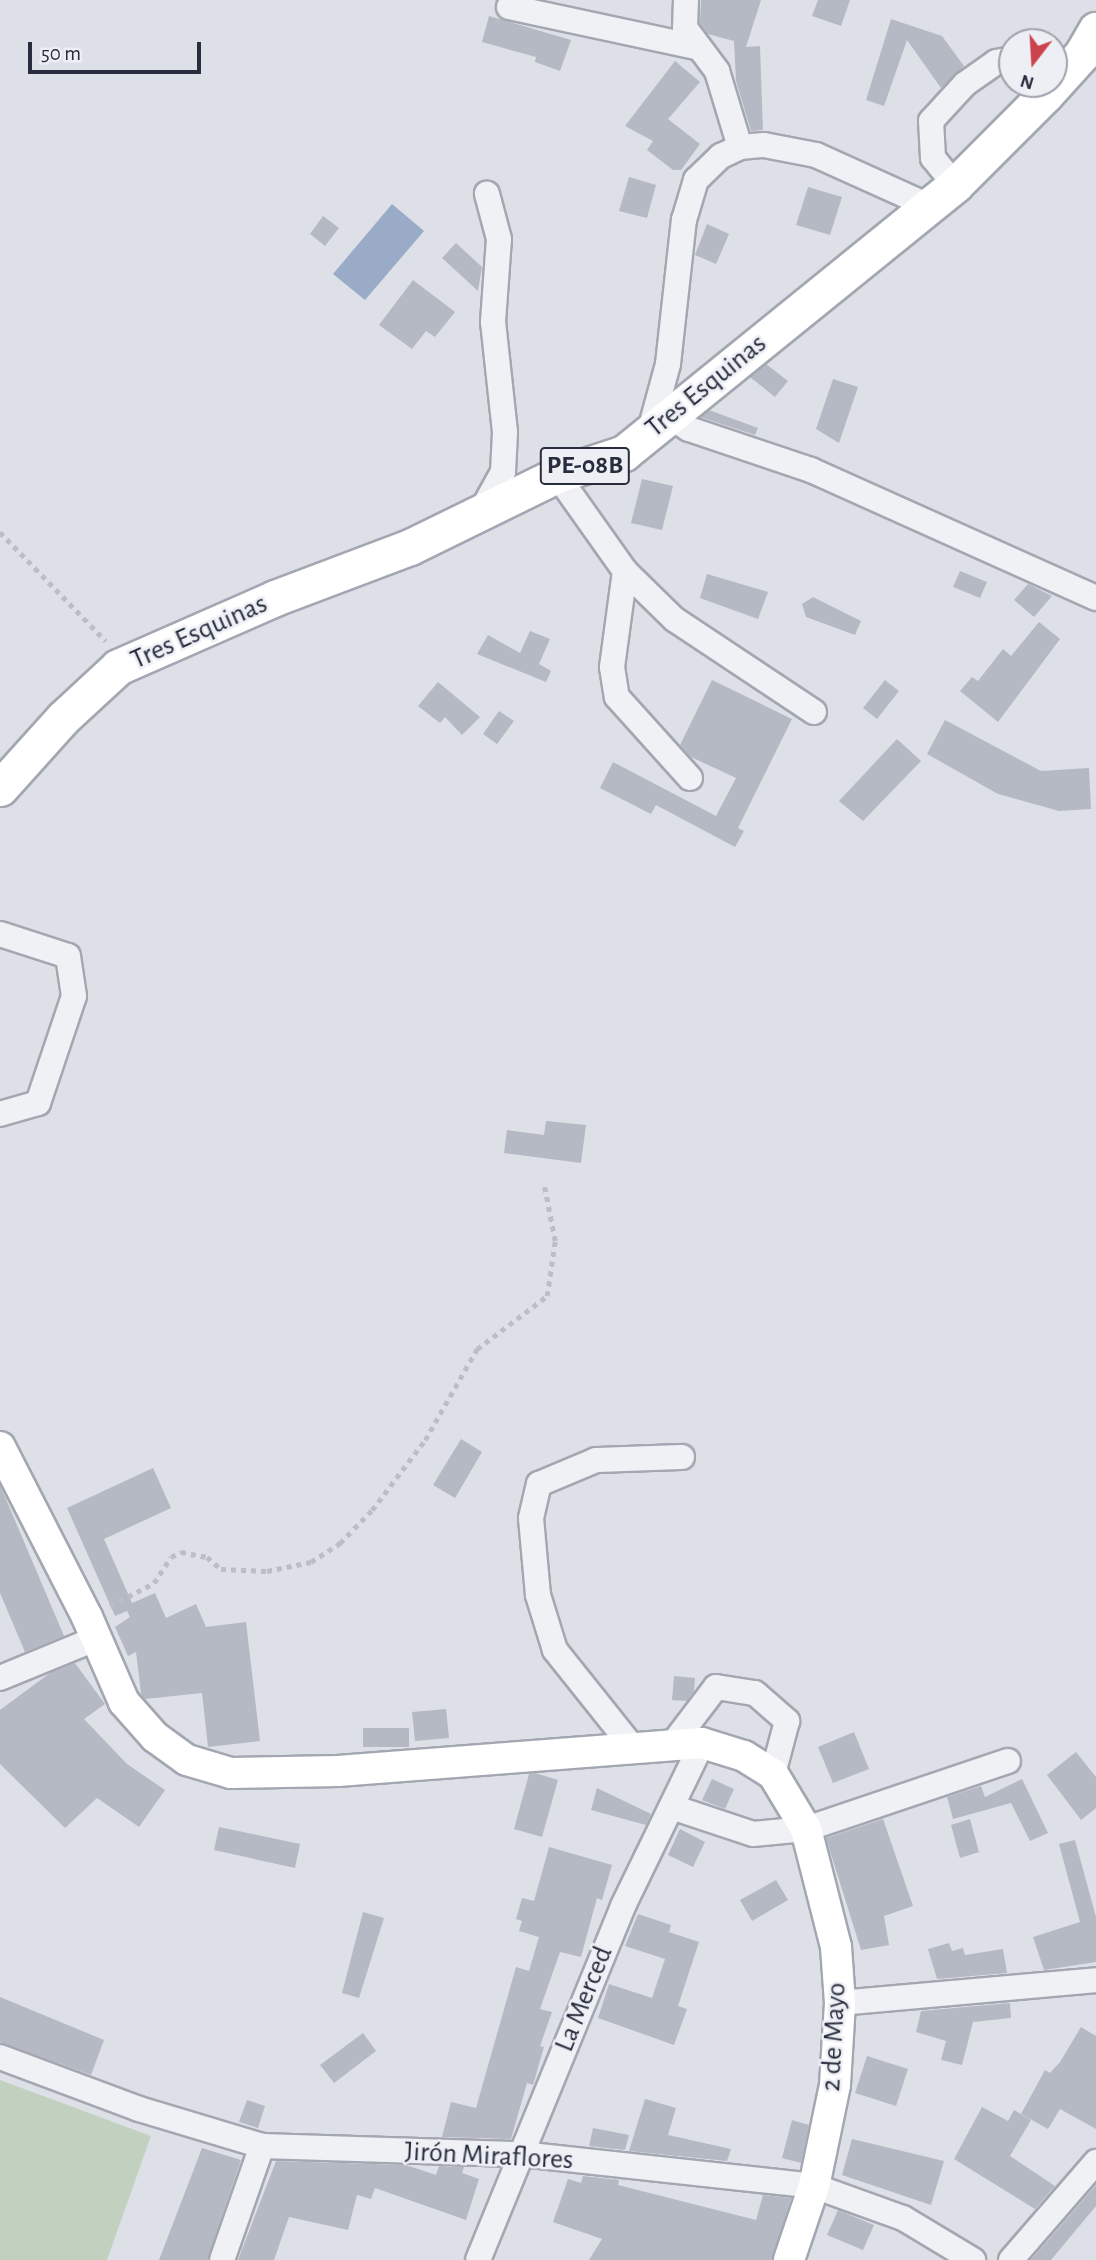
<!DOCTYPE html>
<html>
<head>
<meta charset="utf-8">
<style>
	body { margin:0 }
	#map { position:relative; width:1096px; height:2260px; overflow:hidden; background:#dde0e7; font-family:"Alegreya Sans",sans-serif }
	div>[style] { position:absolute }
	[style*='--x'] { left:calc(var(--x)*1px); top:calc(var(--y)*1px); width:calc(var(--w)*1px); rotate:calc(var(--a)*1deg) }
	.green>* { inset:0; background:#c2d1bf }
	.water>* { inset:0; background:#99abc7 }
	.building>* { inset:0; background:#b5b9c3 }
	.path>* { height:4.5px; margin-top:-2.25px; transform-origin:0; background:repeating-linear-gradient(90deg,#bcbec5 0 5px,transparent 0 10px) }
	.roads { filter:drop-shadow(2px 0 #a3a7b1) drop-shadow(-2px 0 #a3a7b1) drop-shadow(0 2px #a3a7b1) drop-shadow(0 -2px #a3a7b1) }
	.minor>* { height:24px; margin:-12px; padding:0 12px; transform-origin:12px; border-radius:12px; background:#f0f1f5 }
	.major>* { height:30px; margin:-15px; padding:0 15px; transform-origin:15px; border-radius:15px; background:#fff }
	.highway>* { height:35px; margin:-17.5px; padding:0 17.5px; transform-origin:17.5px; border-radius:17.5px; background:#fff }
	span { translate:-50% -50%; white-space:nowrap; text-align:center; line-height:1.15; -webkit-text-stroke:5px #edeff5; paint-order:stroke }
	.shield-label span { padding:2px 5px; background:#edeff5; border:2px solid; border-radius:5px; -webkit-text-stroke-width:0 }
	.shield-label { font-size:26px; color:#272d3d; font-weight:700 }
	.street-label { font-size:28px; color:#272d3d }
	.north { position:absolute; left:998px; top:28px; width:70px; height:70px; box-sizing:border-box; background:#edeff5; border:2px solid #9ea1ab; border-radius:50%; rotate:197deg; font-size:19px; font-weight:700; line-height:28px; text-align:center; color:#272d3d }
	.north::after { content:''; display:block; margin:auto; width:24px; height:32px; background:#cb434d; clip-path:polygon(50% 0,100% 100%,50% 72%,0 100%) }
	.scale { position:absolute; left:28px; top:42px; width:173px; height:32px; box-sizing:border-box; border:4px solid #272d3d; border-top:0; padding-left:9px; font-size:21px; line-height:24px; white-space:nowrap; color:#272d3d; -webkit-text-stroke:5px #edeff5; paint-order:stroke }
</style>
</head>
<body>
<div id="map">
	<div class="green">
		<div style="clip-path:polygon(0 2080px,151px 2136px,107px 2260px,0 2260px)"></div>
	</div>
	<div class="water">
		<div style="clip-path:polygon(392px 204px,424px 231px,365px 300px,333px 274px)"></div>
	</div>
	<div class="building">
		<div style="clip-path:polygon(701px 0,761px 0,746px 47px,760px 46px,763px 130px,751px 131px,736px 81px,734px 41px,708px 34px,700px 23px)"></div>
		<div style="clip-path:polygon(818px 0,850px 0,841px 26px,812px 16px)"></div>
		<div style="clip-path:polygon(489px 16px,571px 40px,560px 71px,535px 62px,536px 57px,482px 42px)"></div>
		<div style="clip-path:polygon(891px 19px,942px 36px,964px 66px,941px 88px,907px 40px,884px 106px,866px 100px)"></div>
		<div style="clip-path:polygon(675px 61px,700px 82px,668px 119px,700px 144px,681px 170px,673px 170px,647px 150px,653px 141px,625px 126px)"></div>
		<div style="clip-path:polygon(629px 177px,656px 185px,647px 218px,619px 211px)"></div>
		<div style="clip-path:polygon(808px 187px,842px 197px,830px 235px,796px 225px)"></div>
		<div style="clip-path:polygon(323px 216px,339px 228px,325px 246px,310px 234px)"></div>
		<div style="clip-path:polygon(707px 224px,729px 234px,716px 264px,695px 255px)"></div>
		<div style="clip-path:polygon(456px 243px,482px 267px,478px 291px,442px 258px)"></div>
		<div style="clip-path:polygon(413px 280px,455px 312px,435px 337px,426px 331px,412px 349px,379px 325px)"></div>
		<div style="clip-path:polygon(766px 364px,788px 381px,775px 397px,750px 377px)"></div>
		<div style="clip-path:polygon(833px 379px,858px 387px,839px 443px,816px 429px)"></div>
		<div style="clip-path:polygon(709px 410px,758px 428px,755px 435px,700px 417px)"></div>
		<div style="clip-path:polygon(642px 479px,673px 486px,662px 530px,631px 523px)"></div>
		<div style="clip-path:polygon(960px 571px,987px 582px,980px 598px,953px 587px)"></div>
		<div style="clip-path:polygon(707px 574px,768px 592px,758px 619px,700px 598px)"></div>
		<div style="clip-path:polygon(1028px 584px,1052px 596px,1034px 617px,1014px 600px)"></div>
		<div style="clip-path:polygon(813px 597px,861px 621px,855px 635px,806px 617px,802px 604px)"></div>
		<div style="clip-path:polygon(1039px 622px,1060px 639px,998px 722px,960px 691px,972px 677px,978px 681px,1003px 649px,1011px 656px)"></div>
		<div style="clip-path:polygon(530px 631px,550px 639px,539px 664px,551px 671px,546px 682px,477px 654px,488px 635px,520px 653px)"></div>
		<div style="clip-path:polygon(712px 680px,792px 719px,738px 828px,744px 831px,735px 847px,656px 805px,651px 814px,600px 788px,613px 762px,716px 816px,736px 778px,691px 757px,680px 745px)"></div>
		<div style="clip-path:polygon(885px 680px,899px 691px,877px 719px,863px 708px)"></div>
		<div style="clip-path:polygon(438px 682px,480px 717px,462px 735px,445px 717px,440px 723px,418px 706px)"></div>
		<div style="clip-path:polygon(499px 711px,514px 721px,497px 744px,483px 734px)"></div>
		<div style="clip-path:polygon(945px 720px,1041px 771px,1089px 768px,1091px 809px,1059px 811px,998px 794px,927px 754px)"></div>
		<div style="clip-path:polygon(897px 739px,921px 761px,863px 821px,839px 801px)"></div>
		<div style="clip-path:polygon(546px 1121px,586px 1125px,581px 1163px,504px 1153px,507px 1130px,544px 1135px)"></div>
		<div style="clip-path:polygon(461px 1439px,482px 1452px,455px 1498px,433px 1485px)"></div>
		<div style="clip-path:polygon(153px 1468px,171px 1508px,104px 1539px,132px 1603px,155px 1593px,166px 1618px,196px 1604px,206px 1627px,246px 1622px,260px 1741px,208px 1747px,202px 1693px,145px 1699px,141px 1694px,136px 1652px,128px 1656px,115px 1627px,130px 1617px,127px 1611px,115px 1616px,67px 1508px)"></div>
		<div style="clip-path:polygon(0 1485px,64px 1636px,25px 1652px,0 1593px)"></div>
		<div style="clip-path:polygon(75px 1663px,105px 1704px,84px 1719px,127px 1764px,165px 1790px,139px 1827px,97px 1798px,65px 1828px,0 1764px,0 1710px,50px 1673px)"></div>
		<div style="clip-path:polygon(674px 1676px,695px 1678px,694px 1691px,687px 1701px,672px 1700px)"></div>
		<div style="clip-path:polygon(446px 1709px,449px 1738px,415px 1741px,412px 1712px)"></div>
		<div style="clip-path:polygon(363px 1728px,409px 1728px,409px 1747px,363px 1747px)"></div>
		<div style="clip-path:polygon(854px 1732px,869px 1769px,833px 1783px,818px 1747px)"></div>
		<div style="clip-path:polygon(1076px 1752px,1096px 1777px,1096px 1808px,1081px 1820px,1047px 1775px)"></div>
		<div style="clip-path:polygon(535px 1773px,558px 1780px,542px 1837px,514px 1829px,529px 1774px)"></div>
		<div style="clip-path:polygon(712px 1779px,734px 1789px,725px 1809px,702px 1800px)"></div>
		<div style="clip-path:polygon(1022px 1779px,1048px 1833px,1030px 1841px,1011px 1803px,953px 1819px,947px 1797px,981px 1786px,985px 1797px)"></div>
		<div style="clip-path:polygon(597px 1788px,651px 1814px,646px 1825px,591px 1810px)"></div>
		<div style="clip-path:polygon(883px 1819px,913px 1906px,884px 1916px,889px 1945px,861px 1950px,826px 1838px)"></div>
		<div style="clip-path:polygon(970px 1819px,979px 1852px,960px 1858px,951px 1825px)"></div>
		<div style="clip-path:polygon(219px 1827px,300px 1844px,295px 1868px,214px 1850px)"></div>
		<div style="clip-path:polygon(680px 1829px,705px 1842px,693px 1867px,668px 1855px)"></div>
		<div style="clip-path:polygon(1075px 1840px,1096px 1917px,1096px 1962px,1044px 1970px,1033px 1937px,1080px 1922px,1059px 1844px)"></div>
		<div style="clip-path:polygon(549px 1847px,612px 1865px,602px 1900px,597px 1898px,581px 1957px,560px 1952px,540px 2009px,552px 2012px,540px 2046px,544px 2047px,533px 2085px,527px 2083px,511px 2139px,442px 2137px,451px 2102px,476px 2108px,516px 1967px,529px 1971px,539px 1937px,519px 1931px,522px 1921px,516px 1919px,522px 1898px,534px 1901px)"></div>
		<div style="clip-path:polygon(776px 1880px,788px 1900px,752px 1921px,740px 1900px)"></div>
		<div style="clip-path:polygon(363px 1912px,384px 1918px,359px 1998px,342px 1993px)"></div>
		<div style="clip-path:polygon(638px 1914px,671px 1925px,669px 1932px,699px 1942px,678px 2006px,687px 2009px,674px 2045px,598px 2018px,609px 1984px,652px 1998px,665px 1959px,625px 1946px)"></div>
		<div style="clip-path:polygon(949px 1943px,952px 1951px,963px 1948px,965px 1955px,1003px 1949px,1007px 1973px,937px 1979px,928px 1949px)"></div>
		<div style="clip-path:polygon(0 1997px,104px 2040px,91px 2075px,0 2042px)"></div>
		<div style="clip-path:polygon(1010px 2003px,1011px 2018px,973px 2022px,962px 2065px,941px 2060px,946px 2041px,916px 2032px,921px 2011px)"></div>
		<div style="clip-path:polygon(1081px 2027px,1096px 2036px,1096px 2129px,1060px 2109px,1048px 2129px,1021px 2114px,1045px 2070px,1050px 2073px,1060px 2062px)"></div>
		<div style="clip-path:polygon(363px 2033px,376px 2051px,334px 2083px,320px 2065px)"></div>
		<div style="clip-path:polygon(867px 2056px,908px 2069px,896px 2106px,855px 2093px)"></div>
		<div style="clip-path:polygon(645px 2099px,676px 2108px,668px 2135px,731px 2149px,727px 2161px,629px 2151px)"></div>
		<div style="clip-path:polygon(247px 2100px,265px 2106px,258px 2128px,239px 2122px)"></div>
		<div style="clip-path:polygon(982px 2107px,1008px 2121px,1014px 2110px,1031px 2120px,1010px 2156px,1055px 2186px,1035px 2209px,954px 2159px)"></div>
		<div style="clip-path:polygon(792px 2120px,809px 2125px,801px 2163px,782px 2158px)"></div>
		<div style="clip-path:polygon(593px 2128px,629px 2135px,625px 2150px,589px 2146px)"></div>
		<div style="clip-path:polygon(852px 2139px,944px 2161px,931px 2205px,842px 2175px)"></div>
		<div style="clip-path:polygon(202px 2148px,241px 2160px,207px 2260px,159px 2260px)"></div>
		<div style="clip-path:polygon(276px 2161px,406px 2165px,436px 2175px,439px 2166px,464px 2167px,462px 2173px,479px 2179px,466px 2220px,375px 2188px,371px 2199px,357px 2195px,348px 2230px,289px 2217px,274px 2260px,238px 2260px)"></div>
		<div style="clip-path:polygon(583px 2176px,619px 2180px,618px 2185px,756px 2220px,763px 2195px,791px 2198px,772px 2260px,589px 2260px,602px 2239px,553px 2222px,568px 2179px,581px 2183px)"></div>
		<div style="clip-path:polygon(1096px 2185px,1096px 2206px,1051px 2260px,1031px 2260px)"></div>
		<div style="clip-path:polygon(838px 2210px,874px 2225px,863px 2250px,827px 2235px)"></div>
	</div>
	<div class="path">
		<div style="--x:0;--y:532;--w:152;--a:45.8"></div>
		<div style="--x:110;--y:1606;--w:50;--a:-27.6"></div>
		<div style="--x:154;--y:1583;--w:31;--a:-57"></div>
		<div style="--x:171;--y:1557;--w:11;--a:-27"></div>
		<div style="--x:181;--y:1552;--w:26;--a:11"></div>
		<div style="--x:207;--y:1557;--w:18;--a:41"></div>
		<div style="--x:221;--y:1569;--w:46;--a:2.5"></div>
		<div style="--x:267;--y:1571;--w:45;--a:-11.6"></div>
		<div style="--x:311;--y:1562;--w:35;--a:-33"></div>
		<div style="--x:340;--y:1543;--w:46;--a:-45.9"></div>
		<div style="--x:372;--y:1510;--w:88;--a:-52.9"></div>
		<div style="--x:425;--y:1440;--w:105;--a:-60.3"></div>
		<div style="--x:477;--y:1349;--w:88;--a:-37.1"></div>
		<div style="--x:547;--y:1296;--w:56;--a:-81.7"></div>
		<div style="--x:555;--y:1241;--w:57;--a:-101.1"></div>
	</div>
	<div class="roads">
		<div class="minor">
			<div style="--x:686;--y:0;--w:28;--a:92"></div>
			<div style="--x:685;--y:28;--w:54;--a:53.3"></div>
			<div style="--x:717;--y:71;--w:79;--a:73.2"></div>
			<div style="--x:509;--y:7;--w:191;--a:12.1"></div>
			<div style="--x:955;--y:185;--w:35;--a:-129"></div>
			<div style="--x:933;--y:158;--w:37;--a:-93"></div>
			<div style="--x:931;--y:121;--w:50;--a:-47.4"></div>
			<div style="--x:965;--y:84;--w:38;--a:-35"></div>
			<div style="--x:996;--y:62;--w:16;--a:-11"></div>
			<div style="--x:668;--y:415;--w:25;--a:34"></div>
			<div style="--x:689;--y:429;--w:129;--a:18.6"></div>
			<div style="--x:811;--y:470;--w:312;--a:24.2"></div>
			<div style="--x:650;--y:430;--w:68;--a:-74.7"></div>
			<div style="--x:668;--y:364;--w:145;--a:-83.7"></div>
			<div style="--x:684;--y:220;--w:42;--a:-73.3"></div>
			<div style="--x:696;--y:180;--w:35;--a:-44"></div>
			<div style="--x:721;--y:156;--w:21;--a:-25"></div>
			<div style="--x:740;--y:147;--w:24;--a:-5"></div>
			<div style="--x:764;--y:145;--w:53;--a:10.9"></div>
			<div style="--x:816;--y:155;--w:126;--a:24.3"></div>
			<div style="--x:557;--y:475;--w:118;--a:54.7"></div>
			<div style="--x:625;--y:571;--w:69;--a:44.4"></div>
			<div style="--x:674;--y:619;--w:168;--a:33.6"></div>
			<div style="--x:479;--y:515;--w:49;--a:-60.8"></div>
			<div style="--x:503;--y:472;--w:40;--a:-87.1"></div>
			<div style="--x:505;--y:432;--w:111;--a:-96.2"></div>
			<div style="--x:493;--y:322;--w:83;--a:-85.9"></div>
			<div style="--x:499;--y:239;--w:47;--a:-104.9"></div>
			<div style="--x:625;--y:571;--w:97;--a:97.7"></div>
			<div style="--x:612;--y:667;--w:30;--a:81"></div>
			<div style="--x:617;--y:697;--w:109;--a:48"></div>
			<div style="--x:0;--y:934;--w:71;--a:17.9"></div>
			<div style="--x:68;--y:956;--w:40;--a:81.5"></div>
			<div style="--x:74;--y:996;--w:113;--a:108.6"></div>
			<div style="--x:38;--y:1103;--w:40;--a:164"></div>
			<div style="--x:0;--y:1678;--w:103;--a:-22.3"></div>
			<div style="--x:671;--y:1746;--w:74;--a:-52.7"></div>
			<div style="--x:716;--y:1687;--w:39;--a:9"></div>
			<div style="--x:755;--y:1693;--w:43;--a:41.2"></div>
			<div style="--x:787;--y:1721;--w:55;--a:104.8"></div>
			<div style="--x:634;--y:1749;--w:127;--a:-128.6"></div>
			<div style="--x:555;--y:1650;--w:58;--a:-107.2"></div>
			<div style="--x:538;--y:1595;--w:77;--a:-95.2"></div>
			<div style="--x:531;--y:1518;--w:35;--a:-77"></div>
			<div style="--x:539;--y:1484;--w:62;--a:-22.8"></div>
			<div style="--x:596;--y:1460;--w:86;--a:-2"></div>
			<div style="--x:672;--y:1807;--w:85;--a:18.4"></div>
			<div style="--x:753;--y:1834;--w:53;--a:-5.4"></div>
			<div style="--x:806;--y:1829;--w:213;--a:-18.6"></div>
			<div style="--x:840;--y:2003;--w:257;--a:-5.1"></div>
			<div style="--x:0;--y:2057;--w:148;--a:20.5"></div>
			<div style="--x:139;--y:2109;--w:128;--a:16.7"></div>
			<div style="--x:262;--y:2146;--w:259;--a:1.8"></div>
			<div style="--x:521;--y:2154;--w:295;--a:6.2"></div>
			<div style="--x:814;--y:2186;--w:95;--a:19.8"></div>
			<div style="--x:903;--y:2218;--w:82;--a:31"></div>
			<div style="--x:222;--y:2260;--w:121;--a:-70.7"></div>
			<div style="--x:478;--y:2260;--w:383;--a:-67.7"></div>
			<div style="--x:623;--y:1906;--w:181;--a:-64.1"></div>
			<div style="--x:1011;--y:2260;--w:130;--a:-49.1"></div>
		</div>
		<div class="major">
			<div style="--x:0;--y:1447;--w:191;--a:62.9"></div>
			<div style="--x:87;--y:1617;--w:93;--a:66.5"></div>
			<div style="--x:124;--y:1702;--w:47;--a:48.5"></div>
			<div style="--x:155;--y:1737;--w:39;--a:36"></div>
			<div style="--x:187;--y:1760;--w:46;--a:16.5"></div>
			<div style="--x:231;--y:1773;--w:107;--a:-1.1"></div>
			<div style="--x:338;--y:1771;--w:365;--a:-4.4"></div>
			<div style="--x:702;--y:1743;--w:44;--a:17.2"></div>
			<div style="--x:744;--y:1756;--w:34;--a:32"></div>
			<div style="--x:773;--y:1774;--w:64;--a:59"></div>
			<div style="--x:806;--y:1829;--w:122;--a:75.7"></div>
			<div style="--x:836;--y:1947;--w:56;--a:85.9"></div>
			<div style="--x:840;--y:2003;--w:82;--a:93.5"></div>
			<div style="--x:835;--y:2085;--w:103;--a:101.7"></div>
			<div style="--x:814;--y:2186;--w:78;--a:108.7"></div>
		</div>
		<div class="highway">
			<div style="--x:0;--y:788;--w:94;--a:-48"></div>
			<div style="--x:63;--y:718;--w:75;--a:-42.8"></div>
			<div style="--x:118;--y:667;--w:171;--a:-23.7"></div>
			<div style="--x:275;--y:598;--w:144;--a:-20.7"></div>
			<div style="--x:410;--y:547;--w:164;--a:-26.1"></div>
			<div style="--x:557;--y:475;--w:71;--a:-18.2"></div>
			<div style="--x:624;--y:453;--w:426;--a:-39"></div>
			<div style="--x:955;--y:185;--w:127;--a:-45"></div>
			<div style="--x:1045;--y:95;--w:55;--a:-47.9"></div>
			<div style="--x:1082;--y:54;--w:28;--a:-60"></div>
		</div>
	</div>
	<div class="shield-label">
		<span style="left:585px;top:466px">PE-08B</span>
	</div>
	<div class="street-label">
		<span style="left:706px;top:386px;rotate:-39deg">Tres Esquinas</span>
		<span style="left:199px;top:632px;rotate:-24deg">Tres Esquinas</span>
		<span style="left:584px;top:1999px;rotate:-68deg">La Merced</span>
		<span style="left:834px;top:2037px;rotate:-87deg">2 de Mayo</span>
		<span style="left:489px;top:2156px;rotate:3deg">Jirón Miraflores</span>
	</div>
	<div class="north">N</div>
	<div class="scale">50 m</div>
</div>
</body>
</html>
